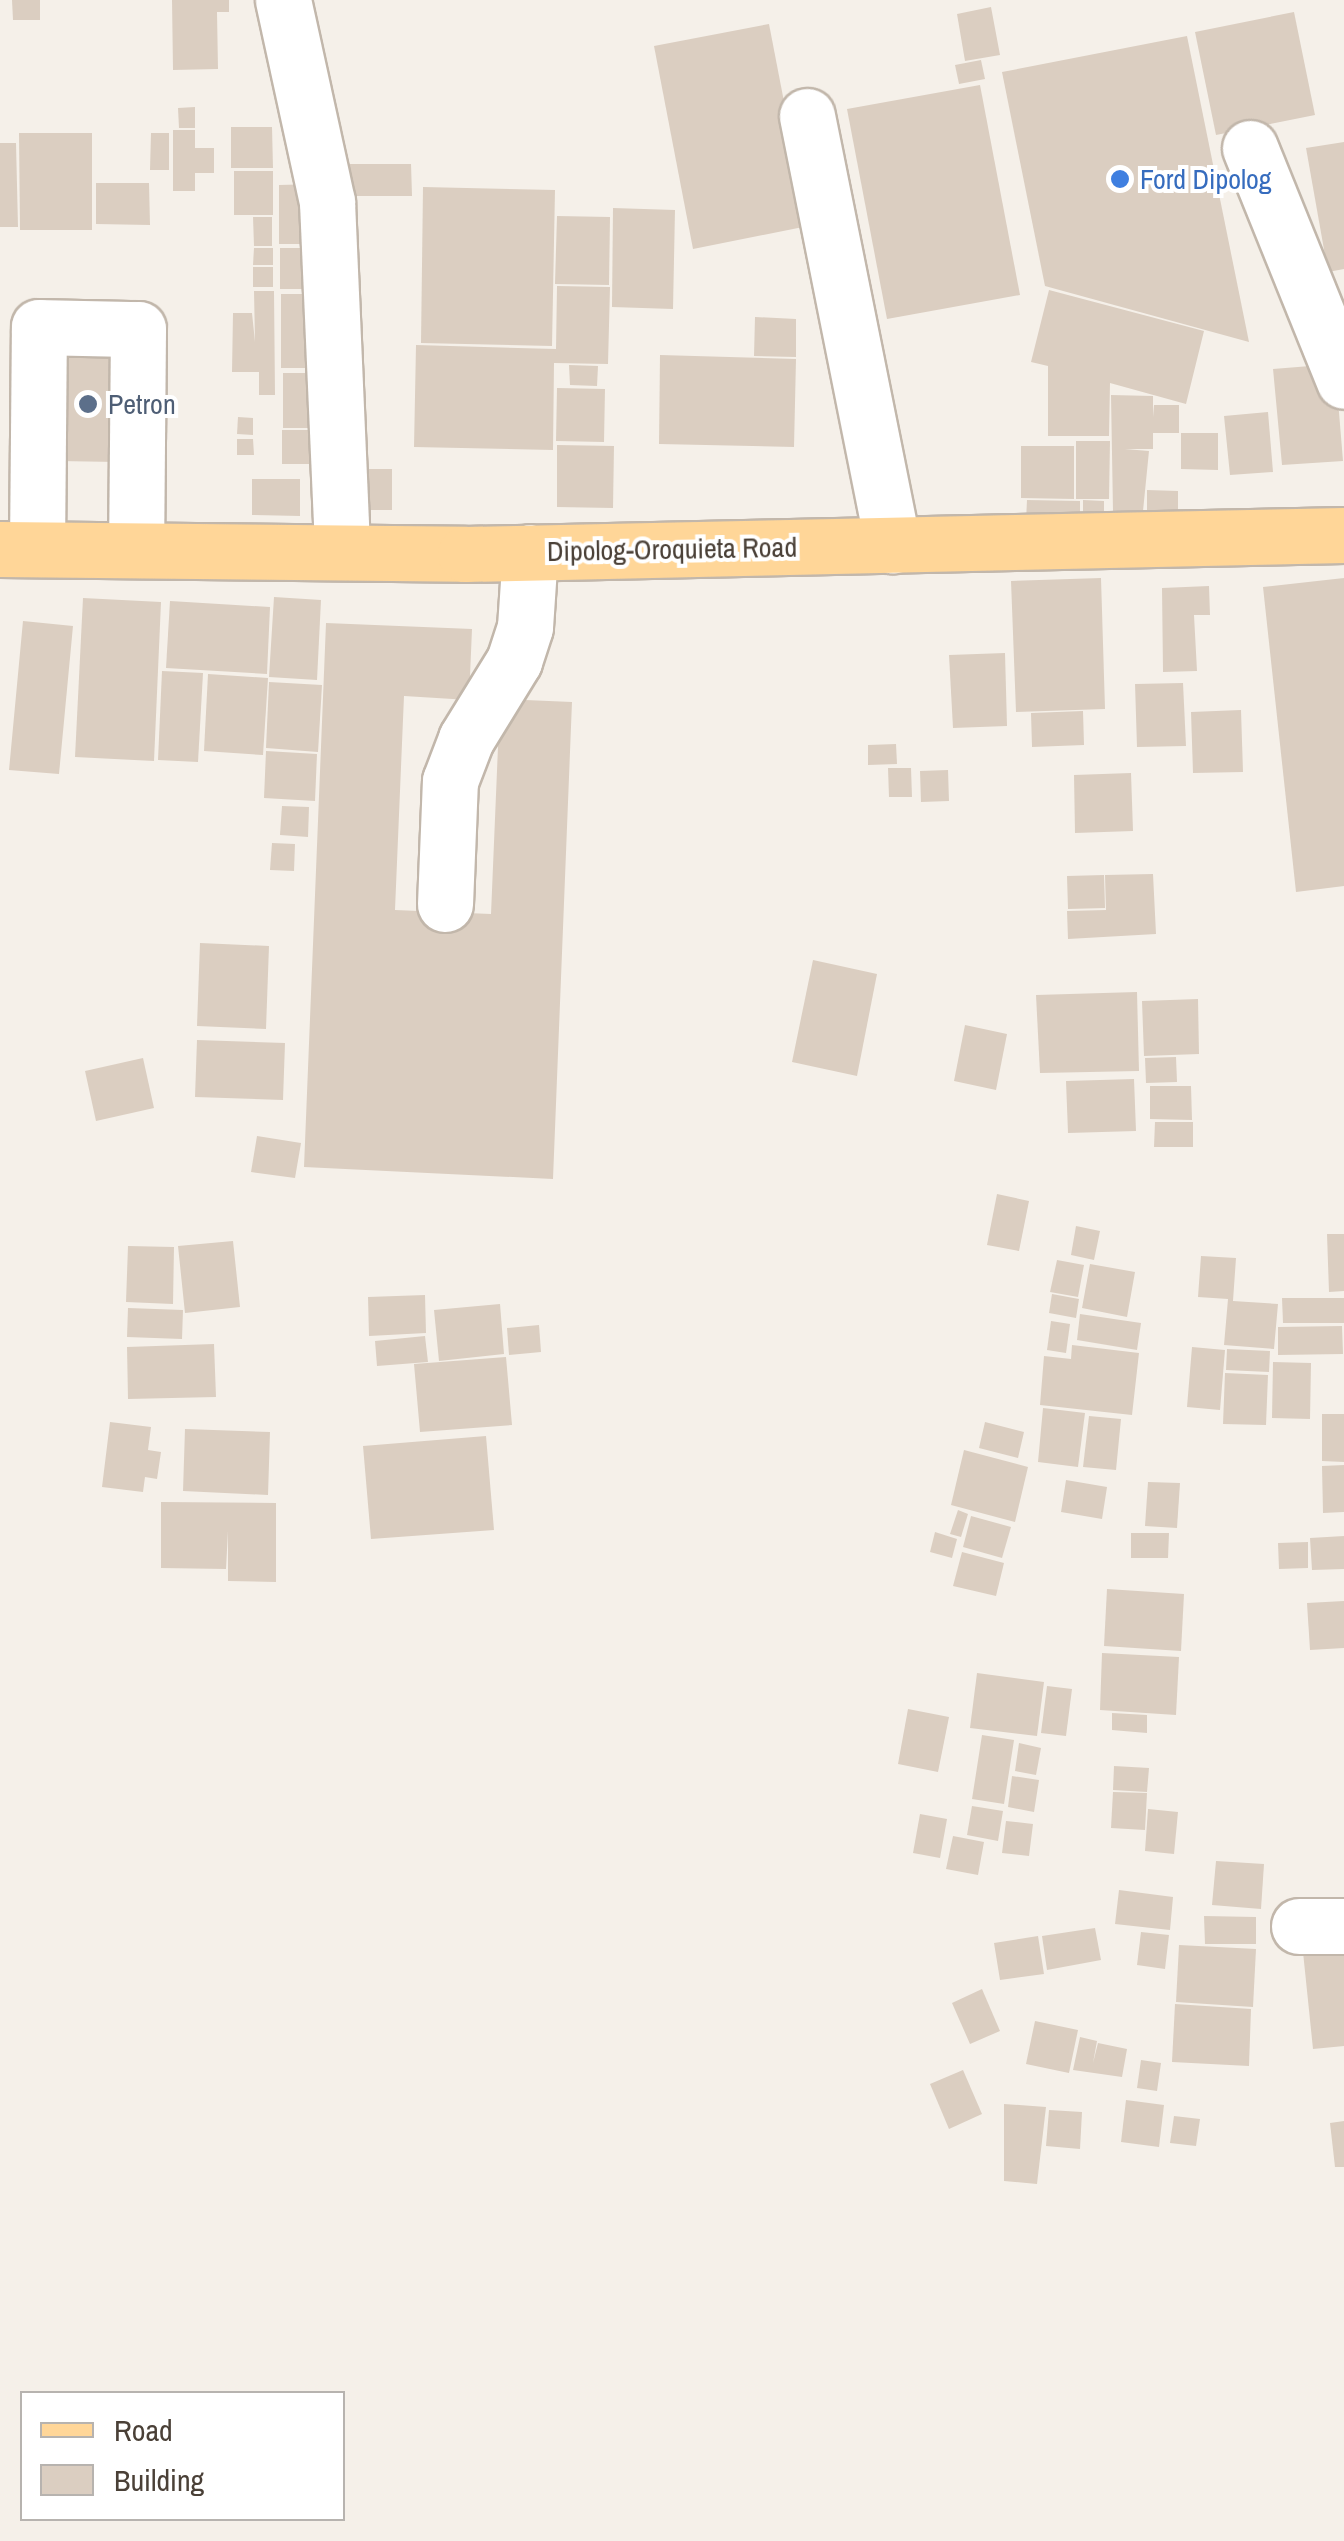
<!DOCTYPE html>
<html>
<head>
<meta charset="utf-8">
<style>
	body { margin:0 }
	#map { position:relative; width:1344px; height:2541px; overflow:hidden; background:#f5f0e9; font-family:"Archivo Narrow",sans-serif }
	div>[style] { position:absolute }
	[style*='--x'] { left:calc(var(--x)*1px); top:calc(var(--y)*1px); width:calc(var(--w)*1px); rotate:calc(var(--a)*1deg) }
	.building>* { inset:0; background:#dbcec1 }
	.roads { filter:drop-shadow(2px 0 #c2b7ab) drop-shadow(-2px 0 #c2b7ab) drop-shadow(0 2px #c2b7ab) drop-shadow(0 -2px #c2b7ab) }
	.minor>* { height:55px; margin:-27.5px; padding:0 27.5px; transform-origin:27.5px; border-radius:27.5px; background:#fff }
	.major>* { height:55px; margin:-27.5px; padding:0 27.5px; transform-origin:27.5px; border-radius:27.5px; background:#ffd698 }
	.dots>* { width:28px; height:28px; translate:-50% -50%; box-sizing:border-box; border:5px solid #fff; border-radius:50% }
	span { translate:-50% -50%; white-space:nowrap; text-align:center; line-height:1.15; -webkit-text-stroke:8px #fff; paint-order:stroke }
	.shop-label { font-size:28px; color:#366cbe }
	.left { translate:0 -50%; text-align:left }
	.service-label { font-size:28px; color:#4e5e75 }
	.street-label { font-size:28px; color:#4a4037 }
	.legend { position:absolute; left:20px; top:2391px; width:325px; height:130px; box-sizing:border-box; background:#fff; border:2px solid #b7b3af; margin:0; padding:12px 18px; list-style:none; font-size:30px; color:#4a4037 }
	.legend li { display:flex; align-items:center; gap:20px; height:50px }
	.legend b { width:50px; border:2px solid #b7b3af }
</style>
</head>
<body>
<div id="map">
	<div class="building">
		<div style="clip-path:polygon(12px 0,40px 0,40px 20px,13px 20px)"></div>
		<div style="clip-path:polygon(172px 0,229px 0,229px 12px,217px 12px,218px 69px,173px 70px)"></div>
		<div style="clip-path:polygon(991px 7px,1000px 55px,965px 61px,957px 14px)"></div>
		<div style="clip-path:polygon(1294px 12px,1315px 115px,1216px 135px,1195px 32px)"></div>
		<div style="clip-path:polygon(769px 24px,808px 226px,693px 249px,654px 46px)"></div>
		<div style="clip-path:polygon(1187px 36px,1249px 342px,1045px 286px,1002px 72px)"></div>
		<div style="clip-path:polygon(981px 60px,985px 79px,959px 84px,955px 65px)"></div>
		<div style="clip-path:polygon(980px 85px,1020px 295px,887px 319px,847px 109px)"></div>
		<div style="clip-path:polygon(195px 107px,195px 128px,179px 128px,178px 108px)"></div>
		<div style="clip-path:polygon(231px 127px,272px 127px,273px 168px,231px 168px)"></div>
		<div style="clip-path:polygon(173px 130px,195px 130px,195px 148px,214px 148px,214px 173px,195px 173px,195px 191px,173px 191px)"></div>
		<div style="clip-path:polygon(19px 133px,92px 133px,92px 230px,20px 230px)"></div>
		<div style="clip-path:polygon(151px 133px,169px 133px,169px 170px,150px 170px)"></div>
		<div style="clip-path:polygon(1344px 142px,1344px 269px,1328px 272px,1306px 148px)"></div>
		<div style="clip-path:polygon(0 143px,16px 143px,18px 227px,0 227px)"></div>
		<div style="clip-path:polygon(350px 164px,411px 164px,412px 196px,350px 196px)"></div>
		<div style="clip-path:polygon(234px 171px,273px 171px,273px 215px,234px 215px)"></div>
		<div style="clip-path:polygon(96px 183px,149px 183px,150px 225px,96px 224px)"></div>
		<div style="clip-path:polygon(316px 184px,315px 244px,279px 244px,279px 185px)"></div>
		<div style="clip-path:polygon(423px 187px,555px 190px,552px 346px,421px 343px)"></div>
		<div style="clip-path:polygon(613px 208px,675px 210px,673px 309px,612px 307px)"></div>
		<div style="clip-path:polygon(557px 216px,610px 217px,609px 285px,555px 284px)"></div>
		<div style="clip-path:polygon(253px 217px,272px 217px,272px 246px,254px 246px)"></div>
		<div style="clip-path:polygon(254px 248px,273px 248px,273px 265px,253px 265px)"></div>
		<div style="clip-path:polygon(280px 248px,311px 248px,310px 289px,280px 289px)"></div>
		<div style="clip-path:polygon(253px 267px,273px 267px,273px 287px,253px 287px)"></div>
		<div style="clip-path:polygon(557px 286px,610px 287px,608px 364px,554px 363px,553px 450px,414px 447px,416px 345px,556px 349px)"></div>
		<div style="clip-path:polygon(1049px 290px,1204px 331px,1186px 404px,1110px 383px,1109px 436px,1048px 436px,1048px 366px,1031px 362px)"></div>
		<div style="clip-path:polygon(254px 291px,274px 291px,275px 395px,259px 395px,259px 372px,232px 372px,233px 313px,252px 313px,255px 342px)"></div>
		<div style="clip-path:polygon(281px 294px,318px 294px,318px 368px,281px 368px)"></div>
		<div style="clip-path:polygon(755px 317px,796px 319px,796px 357px,754px 356px)"></div>
		<div style="clip-path:polygon(59px 348px,118px 348px,117px 462px,58px 461px)"></div>
		<div style="clip-path:polygon(660px 355px,796px 359px,794px 447px,659px 444px)"></div>
		<div style="clip-path:polygon(1335px 364px,1343px 461px,1282px 465px,1273px 369px)"></div>
		<div style="clip-path:polygon(569px 365px,598px 366px,597px 386px,570px 385px)"></div>
		<div style="clip-path:polygon(283px 373px,322px 373px,322px 428px,283px 428px)"></div>
		<div style="clip-path:polygon(557px 388px,605px 389px,604px 442px,556px 441px)"></div>
		<div style="clip-path:polygon(1111px 395px,1153px 396px,1153px 417px,1154px 405px,1179px 405px,1179px 433px,1153px 433px,1153px 449px,1125px 449px,1149px 451px,1143px 511px,1113px 511px)"></div>
		<div style="clip-path:polygon(1268px 412px,1273px 472px,1230px 475px,1224px 416px)"></div>
		<div style="clip-path:polygon(238px 417px,253px 418px,253px 435px,237px 434px)"></div>
		<div style="clip-path:polygon(282px 430px,322px 430px,322px 464px,282px 464px)"></div>
		<div style="clip-path:polygon(1181px 433px,1218px 433px,1218px 470px,1181px 469px)"></div>
		<div style="clip-path:polygon(237px 439px,253px 439px,254px 455px,237px 455px)"></div>
		<div style="clip-path:polygon(1076px 441px,1110px 441px,1109px 499px,1076px 499px)"></div>
		<div style="clip-path:polygon(557px 445px,614px 446px,613px 508px,557px 507px)"></div>
		<div style="clip-path:polygon(1021px 446px,1074px 446px,1074px 499px,1021px 498px)"></div>
		<div style="clip-path:polygon(352px 469px,392px 469px,392px 510px,352px 510px)"></div>
		<div style="clip-path:polygon(252px 479px,300px 479px,300px 516px,252px 515px)"></div>
		<div style="clip-path:polygon(1147px 490px,1178px 491px,1178px 510px,1147px 510px)"></div>
		<div style="clip-path:polygon(1027px 500px,1080px 501px,1080px 521px,1026px 521px)"></div>
		<div style="clip-path:polygon(1083px 500px,1104px 501px,1104px 516px,1083px 515px)"></div>
		<div style="clip-path:polygon(1101px 578px,1105px 709px,1016px 712px,1011px 581px)"></div>
		<div style="clip-path:polygon(1344px 578px,1344px 886px,1296px 892px,1263px 587px)"></div>
		<div style="clip-path:polygon(1209px 586px,1210px 615px,1194px 615px,1197px 671px,1163px 672px,1162px 588px)"></div>
		<div style="clip-path:polygon(274px 597px,321px 600px,317px 680px,269px 677px)"></div>
		<div style="clip-path:polygon(83px 598px,161px 602px,154px 761px,75px 757px)"></div>
		<div style="clip-path:polygon(170px 601px,270px 607px,267px 674px,166px 668px)"></div>
		<div style="clip-path:polygon(23px 621px,73px 626px,59px 774px,9px 770px)"></div>
		<div style="clip-path:polygon(326px 623px,472px 629px,469px 700px,404px 696px,395px 910px,491px 914px,500px 699px,572px 702px,553px 1179px,304px 1167px)"></div>
		<div style="clip-path:polygon(1005px 653px,1007px 726px,953px 728px,949px 655px)"></div>
		<div style="clip-path:polygon(162px 671px,203px 673px,198px 762px,158px 760px)"></div>
		<div style="clip-path:polygon(208px 674px,268px 678px,263px 755px,204px 751px)"></div>
		<div style="clip-path:polygon(269px 682px,322px 685px,318px 752px,266px 748px)"></div>
		<div style="clip-path:polygon(1183px 683px,1186px 746px,1137px 747px,1135px 684px)"></div>
		<div style="clip-path:polygon(1241px 710px,1243px 772px,1193px 773px,1191px 712px)"></div>
		<div style="clip-path:polygon(1083px 711px,1084px 745px,1032px 747px,1031px 713px)"></div>
		<div style="clip-path:polygon(896px 744px,897px 764px,868px 765px,868px 745px)"></div>
		<div style="clip-path:polygon(266px 751px,317px 754px,315px 801px,264px 798px)"></div>
		<div style="clip-path:polygon(888px 768px,911px 768px,912px 797px,889px 797px)"></div>
		<div style="clip-path:polygon(948px 770px,949px 801px,921px 802px,920px 771px)"></div>
		<div style="clip-path:polygon(1131px 773px,1133px 831px,1075px 833px,1074px 775px)"></div>
		<div style="clip-path:polygon(282px 806px,309px 807px,308px 837px,280px 835px)"></div>
		<div style="clip-path:polygon(272px 843px,295px 844px,294px 871px,270px 870px)"></div>
		<div style="clip-path:polygon(1153px 874px,1156px 934px,1068px 939px,1067px 911px,1106px 910px,1105px 875px)"></div>
		<div style="clip-path:polygon(1104px 875px,1105px 908px,1068px 909px,1067px 876px)"></div>
		<div style="clip-path:polygon(200px 943px,269px 946px,266px 1029px,197px 1026px)"></div>
		<div style="clip-path:polygon(813px 960px,877px 974px,857px 1076px,792px 1062px)"></div>
		<div style="clip-path:polygon(1137px 992px,1139px 1071px,1040px 1073px,1036px 995px)"></div>
		<div style="clip-path:polygon(1198px 999px,1199px 1054px,1144px 1056px,1142px 1001px)"></div>
		<div style="clip-path:polygon(965px 1025px,1007px 1034px,996px 1090px,954px 1081px)"></div>
		<div style="clip-path:polygon(197px 1040px,285px 1043px,283px 1100px,195px 1097px)"></div>
		<div style="clip-path:polygon(1176px 1057px,1177px 1082px,1146px 1083px,1145px 1058px)"></div>
		<div style="clip-path:polygon(143px 1058px,154px 1108px,96px 1121px,85px 1071px)"></div>
		<div style="clip-path:polygon(1134px 1079px,1136px 1131px,1068px 1133px,1066px 1081px)"></div>
		<div style="clip-path:polygon(1150px 1086px,1191px 1086px,1192px 1120px,1150px 1119px)"></div>
		<div style="clip-path:polygon(1155px 1122px,1193px 1122px,1193px 1147px,1154px 1147px)"></div>
		<div style="clip-path:polygon(257px 1136px,301px 1143px,295px 1178px,251px 1172px)"></div>
		<div style="clip-path:polygon(997px 1194px,1029px 1201px,1019px 1251px,987px 1245px)"></div>
		<div style="clip-path:polygon(1076px 1226px,1100px 1231px,1094px 1260px,1071px 1255px)"></div>
		<div style="clip-path:polygon(1327px 1234px,1344px 1234px,1344px 1291px,1329px 1292px)"></div>
		<div style="clip-path:polygon(233px 1241px,240px 1307px,185px 1313px,178px 1246px)"></div>
		<div style="clip-path:polygon(128px 1246px,174px 1247px,173px 1304px,126px 1302px)"></div>
		<div style="clip-path:polygon(1201px 1256px,1236px 1258px,1233px 1301px,1278px 1304px,1274px 1349px,1224px 1345px,1228px 1299px,1198px 1297px)"></div>
		<div style="clip-path:polygon(1057px 1260px,1084px 1265px,1078px 1297px,1050px 1292px)"></div>
		<div style="clip-path:polygon(1090px 1264px,1135px 1272px,1127px 1317px,1082px 1308px)"></div>
		<div style="clip-path:polygon(1052px 1294px,1079px 1299px,1076px 1318px,1049px 1313px)"></div>
		<div style="clip-path:polygon(425px 1295px,426px 1333px,369px 1336px,368px 1297px)"></div>
		<div style="clip-path:polygon(1282px 1298px,1344px 1298px,1344px 1323px,1283px 1323px)"></div>
		<div style="clip-path:polygon(500px 1304px,504px 1354px,439px 1361px,434px 1310px)"></div>
		<div style="clip-path:polygon(128px 1308px,183px 1310px,182px 1339px,127px 1337px)"></div>
		<div style="clip-path:polygon(1080px 1314px,1141px 1323px,1137px 1350px,1077px 1340px)"></div>
		<div style="clip-path:polygon(1051px 1321px,1070px 1324px,1066px 1353px,1047px 1350px)"></div>
		<div style="clip-path:polygon(539px 1325px,541px 1352px,509px 1355px,507px 1328px)"></div>
		<div style="clip-path:polygon(1342px 1326px,1343px 1354px,1278px 1355px,1278px 1327px)"></div>
		<div style="clip-path:polygon(425px 1336px,428px 1362px,377px 1366px,375px 1341px)"></div>
		<div style="clip-path:polygon(214px 1344px,216px 1397px,128px 1399px,127px 1347px)"></div>
		<div style="clip-path:polygon(1072px 1345px,1139px 1353px,1132px 1415px,1040px 1405px,1044px 1356px,1071px 1359px)"></div>
		<div style="clip-path:polygon(1192px 1347px,1225px 1350px,1220px 1410px,1187px 1407px)"></div>
		<div style="clip-path:polygon(1227px 1349px,1270px 1351px,1269px 1372px,1226px 1370px)"></div>
		<div style="clip-path:polygon(506px 1357px,512px 1425px,420px 1432px,414px 1364px)"></div>
		<div style="clip-path:polygon(1273px 1362px,1311px 1363px,1310px 1419px,1272px 1418px)"></div>
		<div style="clip-path:polygon(1225px 1373px,1268px 1375px,1266px 1425px,1223px 1424px)"></div>
		<div style="clip-path:polygon(1043px 1408px,1085px 1413px,1078px 1467px,1038px 1462px)"></div>
		<div style="clip-path:polygon(1322px 1414px,1344px 1414px,1344px 1462px,1322px 1461px)"></div>
		<div style="clip-path:polygon(1089px 1416px,1121px 1419px,1116px 1470px,1083px 1467px)"></div>
		<div style="clip-path:polygon(110px 1422px,151px 1427px,148px 1450px,161px 1452px,157px 1479px,145px 1477px,143px 1492px,102px 1487px)"></div>
		<div style="clip-path:polygon(985px 1422px,1024px 1432px,1018px 1458px,979px 1448px)"></div>
		<div style="clip-path:polygon(185px 1429px,270px 1432px,268px 1495px,183px 1491px)"></div>
		<div style="clip-path:polygon(486px 1436px,494px 1530px,371px 1539px,363px 1446px)"></div>
		<div style="clip-path:polygon(964px 1450px,1028px 1467px,1015px 1522px,951px 1505px)"></div>
		<div style="clip-path:polygon(1344px 1465px,1344px 1512px,1323px 1513px,1322px 1466px)"></div>
		<div style="clip-path:polygon(1066px 1480px,1107px 1487px,1102px 1519px,1061px 1512px)"></div>
		<div style="clip-path:polygon(1148px 1482px,1180px 1483px,1177px 1528px,1145px 1526px)"></div>
		<div style="clip-path:polygon(161px 1502px,276px 1503px,276px 1582px,228px 1581px,228px 1531px,226px 1569px,161px 1568px)"></div>
		<div style="clip-path:polygon(958px 1510px,968px 1514px,961px 1537px,950px 1534px)"></div>
		<div style="clip-path:polygon(971px 1516px,1011px 1527px,1002px 1558px,963px 1547px)"></div>
		<div style="clip-path:polygon(935px 1532px,957px 1539px,952px 1558px,930px 1552px)"></div>
		<div style="clip-path:polygon(1131px 1533px,1169px 1533px,1168px 1558px,1131px 1558px)"></div>
		<div style="clip-path:polygon(1344px 1536px,1344px 1569px,1312px 1570px,1310px 1538px)"></div>
		<div style="clip-path:polygon(1308px 1542px,1308px 1568px,1279px 1569px,1278px 1543px)"></div>
		<div style="clip-path:polygon(962px 1552px,1004px 1563px,996px 1596px,953px 1586px)"></div>
		<div style="clip-path:polygon(1107px 1589px,1184px 1594px,1181px 1651px,1104px 1646px)"></div>
		<div style="clip-path:polygon(1344px 1601px,1344px 1648px,1310px 1650px,1307px 1603px)"></div>
		<div style="clip-path:polygon(1102px 1653px,1179px 1657px,1176px 1715px,1100px 1710px)"></div>
		<div style="clip-path:polygon(977px 1673px,1044px 1682px,1037px 1736px,970px 1728px)"></div>
		<div style="clip-path:polygon(1047px 1686px,1072px 1689px,1066px 1736px,1041px 1733px)"></div>
		<div style="clip-path:polygon(908px 1709px,949px 1717px,938px 1772px,898px 1764px)"></div>
		<div style="clip-path:polygon(1112px 1713px,1147px 1715px,1147px 1733px,1112px 1730px)"></div>
		<div style="clip-path:polygon(982px 1735px,1014px 1740px,1004px 1804px,972px 1799px)"></div>
		<div style="clip-path:polygon(1019px 1743px,1041px 1748px,1036px 1775px,1015px 1771px)"></div>
		<div style="clip-path:polygon(1114px 1766px,1149px 1768px,1147px 1792px,1113px 1790px)"></div>
		<div style="clip-path:polygon(1012px 1776px,1039px 1780px,1034px 1812px,1008px 1807px)"></div>
		<div style="clip-path:polygon(1113px 1792px,1147px 1793px,1145px 1830px,1111px 1828px)"></div>
		<div style="clip-path:polygon(972px 1806px,1003px 1811px,998px 1841px,967px 1835px)"></div>
		<div style="clip-path:polygon(1148px 1809px,1178px 1812px,1174px 1854px,1145px 1851px)"></div>
		<div style="clip-path:polygon(920px 1814px,947px 1819px,940px 1858px,913px 1853px)"></div>
		<div style="clip-path:polygon(1006px 1821px,1033px 1824px,1029px 1856px,1002px 1853px)"></div>
		<div style="clip-path:polygon(953px 1836px,984px 1842px,978px 1875px,946px 1869px)"></div>
		<div style="clip-path:polygon(1216px 1861px,1264px 1864px,1261px 1909px,1212px 1905px)"></div>
		<div style="clip-path:polygon(1119px 1890px,1173px 1897px,1170px 1930px,1115px 1924px)"></div>
		<div style="clip-path:polygon(1204px 1916px,1256px 1917px,1256px 1944px,1205px 1944px)"></div>
		<div style="clip-path:polygon(1095px 1928px,1101px 1960px,1047px 1970px,1042px 1936px)"></div>
		<div style="clip-path:polygon(1141px 1932px,1169px 1935px,1165px 1969px,1137px 1965px)"></div>
		<div style="clip-path:polygon(1038px 1936px,1044px 1974px,1000px 1980px,994px 1943px)"></div>
		<div style="clip-path:polygon(1179px 1945px,1256px 1949px,1253px 2007px,1176px 2002px)"></div>
		<div style="clip-path:polygon(1344px 1948px,1344px 2046px,1313px 2049px,1303px 1952px)"></div>
		<div style="clip-path:polygon(982px 1989px,1000px 2031px,970px 2044px,952px 2003px)"></div>
		<div style="clip-path:polygon(1175px 2004px,1251px 2009px,1249px 2066px,1172px 2062px)"></div>
		<div style="clip-path:polygon(1035px 2021px,1078px 2030px,1069px 2073px,1026px 2064px)"></div>
		<div style="clip-path:polygon(1080px 2037px,1097px 2041px,1093px 2063px,1098px 2043px,1127px 2049px,1122px 2077px,1073px 2070px)"></div>
		<div style="clip-path:polygon(1141px 2060px,1161px 2063px,1157px 2091px,1137px 2088px)"></div>
		<div style="clip-path:polygon(963px 2070px,982px 2114px,949px 2129px,930px 2084px)"></div>
		<div style="clip-path:polygon(1126px 2100px,1164px 2105px,1159px 2147px,1121px 2142px)"></div>
		<div style="clip-path:polygon(1004px 2104px,1046px 2107px,1037px 2184px,1004px 2181px)"></div>
		<div style="clip-path:polygon(1049px 2110px,1082px 2112px,1080px 2149px,1046px 2146px)"></div>
		<div style="clip-path:polygon(1174px 2116px,1200px 2119px,1196px 2146px,1170px 2143px)"></div>
		<div style="clip-path:polygon(1344px 2121px,1344px 2167px,1335px 2167px,1330px 2123px)"></div>
	</div>
	<div class="roads">
		<div class="minor">
			<div style="--x:283;--y:0;--w:207;--a:77.7"></div>
			<div style="--x:327;--y:202;--w:350;--a:87.5"></div>
			<div style="--x:807;--y:116;--w:438;--a:78.7"></div>
			<div style="--x:1250;--y:148;--w:251;--a:68"></div>
			<div style="--x:37;--y:549;--w:222;--a:-89.5"></div>
			<div style="--x:39;--y:327;--w:99;--a:1.2"></div>
			<div style="--x:138;--y:329;--w:221;--a:90.5"></div>
			<div style="--x:445;--y:904;--w:123;--a:-87.7"></div>
			<div style="--x:450;--y:781;--w:45;--a:-69.1"></div>
			<div style="--x:466;--y:739;--w:92;--a:-58.4"></div>
			<div style="--x:514;--y:661;--w:36;--a:-72"></div>
			<div style="--x:525;--y:627;--w:75;--a:-86.2"></div>
			<div style="--x:1299;--y:1926;--w:45;--a:0"></div>
		</div>
		<div class="major">
			<div style="--x:0;--y:549;--w:465;--a:0.6"></div>
			<div style="--x:465;--y:554;--w:879;--a:-1.24"></div>
		</div>
	</div>
	<div class="dots">
		<div style="left:1120px;top:179px;background:#3f7fe0"></div>
		<div style="left:88px;top:404px;background:#5c6f8a"></div>
	</div>
	<div class="shop-label">
		<span class="left" style="left:1140px;top:179px">Ford Dipolog</span>
	</div>
	<div class="service-label">
		<span class="left" style="left:108px;top:404px">Petron</span>
	</div>
	<div class="street-label">
		<span style="left:672px;top:549px;rotate:-1deg">Dipolog-Oroquieta Road</span>
	</div>
	<ul class="legend">
	<li><b style="height:12px;background:#ffd698"></b>Road</li>
	<li><b style="height:28px;background:#dbcec1"></b>Building</li>
	</ul>
</div>
</body>
</html>
